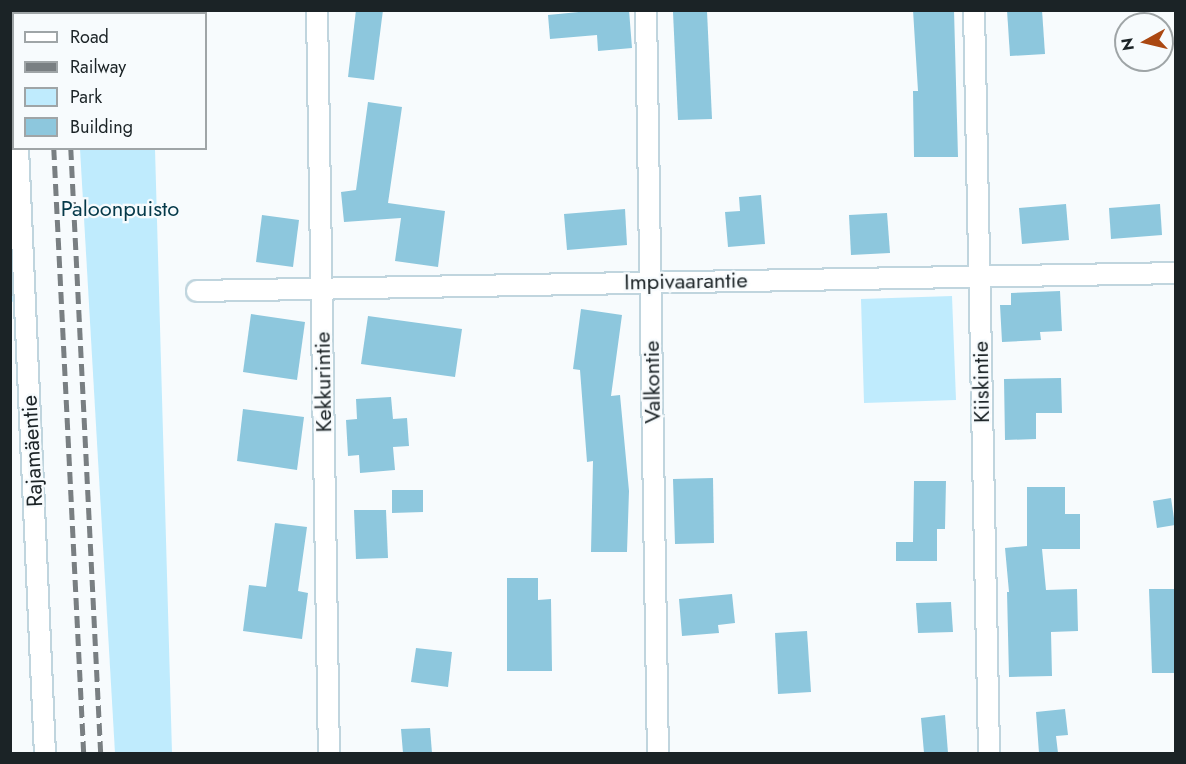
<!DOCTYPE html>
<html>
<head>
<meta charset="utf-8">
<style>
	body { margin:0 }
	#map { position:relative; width:1186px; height:764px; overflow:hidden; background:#f7fbfd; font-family:Jost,sans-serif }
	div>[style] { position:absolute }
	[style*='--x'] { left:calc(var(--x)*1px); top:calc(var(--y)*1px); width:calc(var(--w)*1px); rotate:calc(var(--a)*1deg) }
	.green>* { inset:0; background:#bfebfd }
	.building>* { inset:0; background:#8dc7dd }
	.roads { filter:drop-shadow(2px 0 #c0d5de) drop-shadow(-2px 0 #c0d5de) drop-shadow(0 2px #c0d5de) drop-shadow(0 -2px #c0d5de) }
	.minor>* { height:20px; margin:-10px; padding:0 10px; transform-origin:10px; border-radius:10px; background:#fff }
	.rail>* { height:4.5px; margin-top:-2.25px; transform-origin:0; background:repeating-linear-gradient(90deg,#797f82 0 12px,transparent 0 18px) }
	span { translate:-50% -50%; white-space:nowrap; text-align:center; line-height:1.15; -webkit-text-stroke:4.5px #f7fbfd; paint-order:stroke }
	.park-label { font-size:22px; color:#043949 }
	.street-label { font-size:22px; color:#1b2326 }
	.frame { position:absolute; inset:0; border:12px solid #1b2326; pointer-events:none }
	.legend { position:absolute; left:12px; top:12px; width:195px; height:138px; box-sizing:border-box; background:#f7fbfd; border:2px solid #9fa5a7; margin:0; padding:8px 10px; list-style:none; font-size:18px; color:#1b2326 }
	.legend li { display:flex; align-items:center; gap:12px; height:30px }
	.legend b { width:30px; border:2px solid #9fa5a7 }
	.north { position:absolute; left:1114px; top:12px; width:60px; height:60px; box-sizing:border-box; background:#f7fbfd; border:2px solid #9fa5a7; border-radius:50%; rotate:262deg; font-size:16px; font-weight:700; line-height:24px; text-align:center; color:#1b2326 }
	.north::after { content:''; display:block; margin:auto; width:21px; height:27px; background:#ab4812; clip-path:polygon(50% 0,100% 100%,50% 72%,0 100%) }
</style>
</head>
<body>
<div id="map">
	<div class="green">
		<div style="clip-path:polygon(10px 11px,14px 36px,14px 148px,25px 300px,11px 302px)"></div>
		<div style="clip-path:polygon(80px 149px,155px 149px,172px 753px,115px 753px)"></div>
		<div style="clip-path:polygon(952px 296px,956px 400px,864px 403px,861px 299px)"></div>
	</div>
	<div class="building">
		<div style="clip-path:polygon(356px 10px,383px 10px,374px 80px,348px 77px)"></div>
		<div style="clip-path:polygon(599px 10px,629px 10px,632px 48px,598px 51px,597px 35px,550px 39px,548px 15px)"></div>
		<div style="clip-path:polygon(913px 10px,954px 10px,958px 157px,914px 157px,913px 91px,918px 91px)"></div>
		<div style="clip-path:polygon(1007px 10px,1042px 10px,1045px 54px,1010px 56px)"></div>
		<div style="clip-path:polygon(707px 11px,712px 119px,678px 120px,673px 12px)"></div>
		<div style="clip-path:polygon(368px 102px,402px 107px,388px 203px,445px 211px,438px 267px,395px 261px,401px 218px,344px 222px,341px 192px,356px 190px)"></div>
		<div style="clip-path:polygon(761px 195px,765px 244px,728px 247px,725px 212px,740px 211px,739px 197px)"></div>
		<div style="clip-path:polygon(1066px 204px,1069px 240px,1022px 244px,1019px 208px)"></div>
		<div style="clip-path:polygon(1160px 204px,1162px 235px,1111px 239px,1109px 208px)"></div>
		<div style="clip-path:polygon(625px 209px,627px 245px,567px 250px,564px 214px)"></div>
		<div style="clip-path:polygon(887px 213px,890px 253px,851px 255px,849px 215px)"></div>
		<div style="clip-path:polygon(262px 215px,299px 220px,293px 267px,256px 262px)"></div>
		<div style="clip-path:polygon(1060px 291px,1062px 331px,1040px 332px,1041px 340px,1002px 342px,1000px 305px,1011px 305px,1011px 293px)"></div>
		<div style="clip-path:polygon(581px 309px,622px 315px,611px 396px,620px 395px,629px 491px,627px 552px,591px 552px,593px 461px,587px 462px,580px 370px,573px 369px)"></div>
		<div style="clip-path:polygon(251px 314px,305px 322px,297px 380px,243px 372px)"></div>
		<div style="clip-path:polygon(368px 316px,462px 329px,455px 377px,361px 364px)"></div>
		<div style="clip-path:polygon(1061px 378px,1062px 413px,1036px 413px,1036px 439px,1005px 440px,1004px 379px)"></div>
		<div style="clip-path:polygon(391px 397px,393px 419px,407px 418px,409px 446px,393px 447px,395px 470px,360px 473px,359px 455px,348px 456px,346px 420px,357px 419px,356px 399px)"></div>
		<div style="clip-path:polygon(243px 409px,304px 417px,297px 470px,237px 461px)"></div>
		<div style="clip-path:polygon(713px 478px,714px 543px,675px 544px,673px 479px)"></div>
		<div style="clip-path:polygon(914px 481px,946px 481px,945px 529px,937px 529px,937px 561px,896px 561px,896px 542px,913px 542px)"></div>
		<div style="clip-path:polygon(1027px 487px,1065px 487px,1065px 514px,1080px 514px,1080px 549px,1042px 549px,1046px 590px,1077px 589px,1078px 631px,1051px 632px,1052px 676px,1009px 677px,1007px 592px,1009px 592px,1005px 548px,1027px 546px)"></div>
		<div style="clip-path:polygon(392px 490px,423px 490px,423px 512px,392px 513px)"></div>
		<div style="clip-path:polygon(1171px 498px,1175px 525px,1157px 528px,1153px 501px)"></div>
		<div style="clip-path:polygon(354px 510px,386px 510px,388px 558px,356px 559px)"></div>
		<div style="clip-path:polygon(275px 523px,307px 527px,298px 591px,308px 593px,302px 639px,243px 631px,249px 585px,266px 587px)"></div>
		<div style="clip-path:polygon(507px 578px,538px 578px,538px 600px,551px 599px,552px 671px,507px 671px)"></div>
		<div style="clip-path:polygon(1149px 589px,1176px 589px,1176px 673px,1152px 673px)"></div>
		<div style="clip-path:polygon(732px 594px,735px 623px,718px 625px,719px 633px,682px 636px,679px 599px)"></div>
		<div style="clip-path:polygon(951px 602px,953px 632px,918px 633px,916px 603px)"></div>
		<div style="clip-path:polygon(807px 631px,811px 692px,778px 694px,775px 633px)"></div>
		<div style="clip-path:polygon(416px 648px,452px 652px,448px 687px,411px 682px)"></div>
		<div style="clip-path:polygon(1065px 709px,1068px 735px,1056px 736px,1058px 753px,1039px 753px,1036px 712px)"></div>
		<div style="clip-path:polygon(945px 715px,948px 753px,924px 753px,921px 718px)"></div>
		<div style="clip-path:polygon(430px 728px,432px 753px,403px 753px,401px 729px)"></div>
	</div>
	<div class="roads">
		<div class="minor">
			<div style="--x:12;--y:10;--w:26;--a:86"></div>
			<div style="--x:317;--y:10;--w:744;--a:89.08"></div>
			<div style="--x:646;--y:10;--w:744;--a:89.08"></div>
			<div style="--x:974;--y:10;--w:744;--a:88.84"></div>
			<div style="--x:18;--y:148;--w:607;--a:87.45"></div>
			<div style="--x:197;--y:291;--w:979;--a:-1.05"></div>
		</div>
	</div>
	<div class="rail">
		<div style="--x:47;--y:10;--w:4;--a:76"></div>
		<div style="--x:65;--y:10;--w:4;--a:90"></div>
		<div style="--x:54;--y:148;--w:607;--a:87.17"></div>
		<div style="--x:71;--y:148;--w:607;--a:87.17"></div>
	</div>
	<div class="park-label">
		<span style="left:120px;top:209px">Paloonpuisto</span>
	</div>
	<div class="street-label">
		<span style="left:686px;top:281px;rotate:-1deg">Impivaarantie</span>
		<span style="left:323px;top:382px;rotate:-91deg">Kekkurintie</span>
		<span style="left:652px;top:382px;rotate:-91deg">Valkontie</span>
		<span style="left:981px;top:382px;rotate:-91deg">Kiiskintie</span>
		<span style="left:32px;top:451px;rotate:-93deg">Rajamäentie</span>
	</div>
	<div class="frame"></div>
	<ul class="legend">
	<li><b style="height:8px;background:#fff"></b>Road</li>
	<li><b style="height:8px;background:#797f82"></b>Railway</li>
	<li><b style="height:16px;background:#bfebfd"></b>Park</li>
	<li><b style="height:16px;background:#8dc7dd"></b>Building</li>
	</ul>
	<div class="north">N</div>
</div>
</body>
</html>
